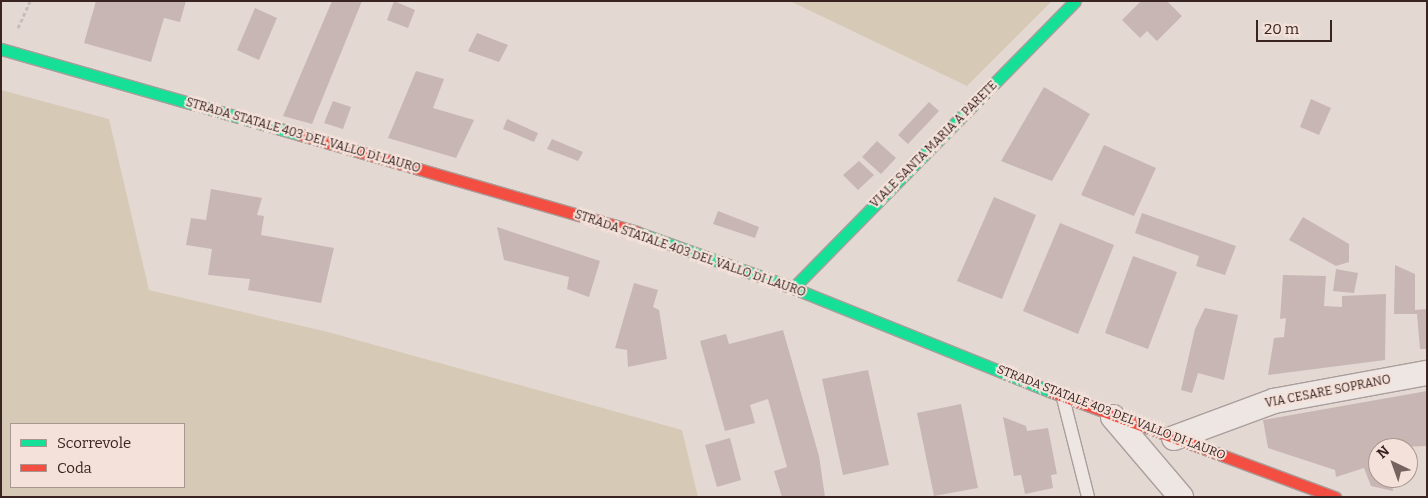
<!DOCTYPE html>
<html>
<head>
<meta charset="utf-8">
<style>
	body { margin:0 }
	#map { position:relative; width:1428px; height:498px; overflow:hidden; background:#e4d8d3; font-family:Bitter,serif }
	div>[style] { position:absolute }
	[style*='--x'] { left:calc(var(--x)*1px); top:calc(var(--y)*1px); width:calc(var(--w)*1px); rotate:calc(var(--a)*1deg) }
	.green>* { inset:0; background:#d6cab6 }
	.building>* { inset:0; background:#c8b6b4 }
	.path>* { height:3px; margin-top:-1.5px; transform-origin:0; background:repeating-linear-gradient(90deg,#c6beba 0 4px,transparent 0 6.5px) }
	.roads { filter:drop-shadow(1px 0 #aa9e9b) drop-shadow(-1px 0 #aa9e9b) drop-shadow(0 1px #aa9e9b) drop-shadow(0 -1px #aa9e9b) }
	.lane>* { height:12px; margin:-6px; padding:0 6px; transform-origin:6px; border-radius:6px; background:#ede6e3 }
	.street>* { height:24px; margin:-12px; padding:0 12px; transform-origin:12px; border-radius:12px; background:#ede6e3 }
	.fast>* { height:11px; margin:-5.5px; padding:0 5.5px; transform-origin:5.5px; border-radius:5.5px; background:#16e098 }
	.jam>* { height:11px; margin:-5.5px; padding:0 5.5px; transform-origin:5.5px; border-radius:5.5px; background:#f24e42 }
	span { translate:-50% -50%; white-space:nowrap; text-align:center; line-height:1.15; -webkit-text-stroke:4px #f4e2da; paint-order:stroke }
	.street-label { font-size:12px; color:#3a2422 }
	.frame { position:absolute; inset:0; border:2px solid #3a2422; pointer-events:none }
	.legend { position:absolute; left:10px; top:423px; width:175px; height:65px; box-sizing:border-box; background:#f4e2da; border:1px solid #aa9690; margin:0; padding:6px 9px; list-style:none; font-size:15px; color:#3a2422 }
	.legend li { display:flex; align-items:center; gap:10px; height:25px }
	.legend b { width:25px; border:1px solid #aa9690 }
	.north { position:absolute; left:1368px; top:438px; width:50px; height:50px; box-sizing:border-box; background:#f4e2da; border:1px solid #aa9690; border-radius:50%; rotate:318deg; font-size:14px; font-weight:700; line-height:20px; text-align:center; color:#3a2422 }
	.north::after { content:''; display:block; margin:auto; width:18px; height:22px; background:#766360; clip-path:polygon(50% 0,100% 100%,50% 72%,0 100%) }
	.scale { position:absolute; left:1256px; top:20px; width:76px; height:22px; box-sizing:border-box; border:2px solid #3a2422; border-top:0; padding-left:6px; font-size:15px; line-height:18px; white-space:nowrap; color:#3a2422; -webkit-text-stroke:4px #f4e2da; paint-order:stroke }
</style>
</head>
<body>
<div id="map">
	<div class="green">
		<div style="clip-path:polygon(790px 1px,1052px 1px,967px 86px)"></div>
		<div style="clip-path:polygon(evenodd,1px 90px,109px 119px,149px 290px,328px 332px,682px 430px,698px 497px,1px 497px,1px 90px,11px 424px,184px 424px,184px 487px,11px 487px,11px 424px)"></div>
	</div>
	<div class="building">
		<div style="clip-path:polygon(96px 1px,186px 1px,180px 22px,164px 18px,151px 62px,84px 43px)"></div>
		<div style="clip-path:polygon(332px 1px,362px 1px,312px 124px,283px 116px)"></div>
		<div style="clip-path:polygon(394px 1px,415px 10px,408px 28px,387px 20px)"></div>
		<div style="clip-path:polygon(1141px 1px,1167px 1px,1182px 16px,1157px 41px,1147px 31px,1140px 38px,1122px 20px)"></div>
		<div style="clip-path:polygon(255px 8px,277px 18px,259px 60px,237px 50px)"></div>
		<div style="clip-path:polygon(477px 33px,508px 45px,499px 62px,468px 51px)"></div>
		<div style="clip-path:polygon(416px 71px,444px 79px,433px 108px,474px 120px,456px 158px,388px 138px)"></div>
		<div style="clip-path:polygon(1044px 87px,1090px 114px,1052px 181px,1001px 161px)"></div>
		<div style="clip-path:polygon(1311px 99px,1331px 108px,1319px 135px,1300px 127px)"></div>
		<div style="clip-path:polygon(333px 101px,351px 107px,343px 129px,324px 123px)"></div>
		<div style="clip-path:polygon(929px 102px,939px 111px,908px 144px,898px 135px)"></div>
		<div style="clip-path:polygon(507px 119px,538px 133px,534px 142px,503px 129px)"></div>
		<div style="clip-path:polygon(552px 139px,583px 152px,578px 161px,547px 149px)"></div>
		<div style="clip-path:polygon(877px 141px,896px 158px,881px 174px,862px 157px)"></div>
		<div style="clip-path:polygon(1104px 145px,1156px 168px,1134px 216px,1081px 195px)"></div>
		<div style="clip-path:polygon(859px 161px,874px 175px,858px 190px,843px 175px)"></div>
		<div style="clip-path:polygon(211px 189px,262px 198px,257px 215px,264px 216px,261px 235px,334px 248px,321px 303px,248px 290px,250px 279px,208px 275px,212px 249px,186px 245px,191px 218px,206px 220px)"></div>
		<div style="clip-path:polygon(994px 197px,1036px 215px,1002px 299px,957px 281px)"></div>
		<div style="clip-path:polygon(718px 211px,759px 227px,755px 238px,713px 224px)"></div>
		<div style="clip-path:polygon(1142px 213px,1236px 246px,1225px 275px,1196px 266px,1199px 256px,1135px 233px)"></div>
		<div style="clip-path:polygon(1303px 217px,1349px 244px,1349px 262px,1336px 266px,1289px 240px)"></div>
		<div style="clip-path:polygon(1060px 223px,1114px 245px,1078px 334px,1023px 311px)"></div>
		<div style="clip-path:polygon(497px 227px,600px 261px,589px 297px,567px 289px,569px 277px,504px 260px)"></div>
		<div style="clip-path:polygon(1133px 256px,1177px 272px,1148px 349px,1105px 333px)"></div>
		<div style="clip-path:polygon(1395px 265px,1415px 274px,1415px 310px,1427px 309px,1427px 349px,1420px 349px,1417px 314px,1394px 314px)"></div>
		<div style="clip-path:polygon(1336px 269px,1358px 273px,1354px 293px,1333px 291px)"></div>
		<div style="clip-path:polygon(1283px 275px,1326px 276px,1324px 306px,1342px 307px,1342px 296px,1386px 294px,1385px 360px,1268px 375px,1274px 338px,1284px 337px,1286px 318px,1280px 319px)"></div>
		<div style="clip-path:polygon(634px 283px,658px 290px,653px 307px,659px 310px,667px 359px,628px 367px,627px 350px,615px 348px)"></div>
		<div style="clip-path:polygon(1205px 308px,1238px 315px,1224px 380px,1198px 373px,1192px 393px,1181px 390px,1195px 329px)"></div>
		<div style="clip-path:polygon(783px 330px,819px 456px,825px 497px,782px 497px,774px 471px,787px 467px,768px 399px,750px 405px,755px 423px,725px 431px,700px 341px,726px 334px,729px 344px)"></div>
		<div style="clip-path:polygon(868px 370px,889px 465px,843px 475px,822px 379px)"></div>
		<div style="clip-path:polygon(1427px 391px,1427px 446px,1378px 448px,1378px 478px,1391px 478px,1393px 491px,1371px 486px,1364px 468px,1336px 477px,1335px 470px,1268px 448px,1263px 420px)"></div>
		<div style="clip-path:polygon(961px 404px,978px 488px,934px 496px,917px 413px)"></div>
		<div style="clip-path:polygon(1003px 417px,1026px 426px,1027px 431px,1048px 428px,1057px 474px,1051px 475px,1053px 488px,1025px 494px,1021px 475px,1014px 476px)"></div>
		<div style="clip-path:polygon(730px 438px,741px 480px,717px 487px,705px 445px)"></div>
	</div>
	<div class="path">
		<div style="--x:18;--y:28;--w:30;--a:-66"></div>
	</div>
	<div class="roads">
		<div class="lane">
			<div style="--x:1063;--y:398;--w:102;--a:75.8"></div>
		</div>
		<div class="street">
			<div style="--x:1113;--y:417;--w:105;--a:49.6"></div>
			<div style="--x:1174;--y:438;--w:107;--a:-20.3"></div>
			<div style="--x:1274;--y:401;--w:156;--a:-10.4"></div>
		</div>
		<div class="fast">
			<div style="--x:1;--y:49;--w:312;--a:16"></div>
			<div style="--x:636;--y:232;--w:167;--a:19.6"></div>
			<div style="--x:793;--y:288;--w:279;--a:21.9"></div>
			<div style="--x:793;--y:288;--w:402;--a:-45.5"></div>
		</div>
		<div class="jam">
			<div style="--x:301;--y:135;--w:349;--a:16.1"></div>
			<div style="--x:1052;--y:392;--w:302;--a:20.4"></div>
		</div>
	</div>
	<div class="street-label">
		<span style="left:303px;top:136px;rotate:16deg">STRADA STATALE 403 DEL VALLO DI LAURO</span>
		<span style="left:934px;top:145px;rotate:-45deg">VIALE SANTA MARIA A PARETE</span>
		<span style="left:690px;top:254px;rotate:19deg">STRADA STATALE 403 DEL VALLO DI LAURO</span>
		<span style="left:1328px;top:392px;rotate:-11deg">VIA CESARE SOPRANO</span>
		<span style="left:1111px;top:413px;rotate:21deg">STRADA STATALE 403 DEL VALLO DI LAURO</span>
	</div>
	<div class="frame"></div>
	<ul class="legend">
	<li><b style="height:6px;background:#16e098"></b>Scorrevole</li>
	<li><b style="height:6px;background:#f24e42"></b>Coda</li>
	</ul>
	<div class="north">N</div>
	<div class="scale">20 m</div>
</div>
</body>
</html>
